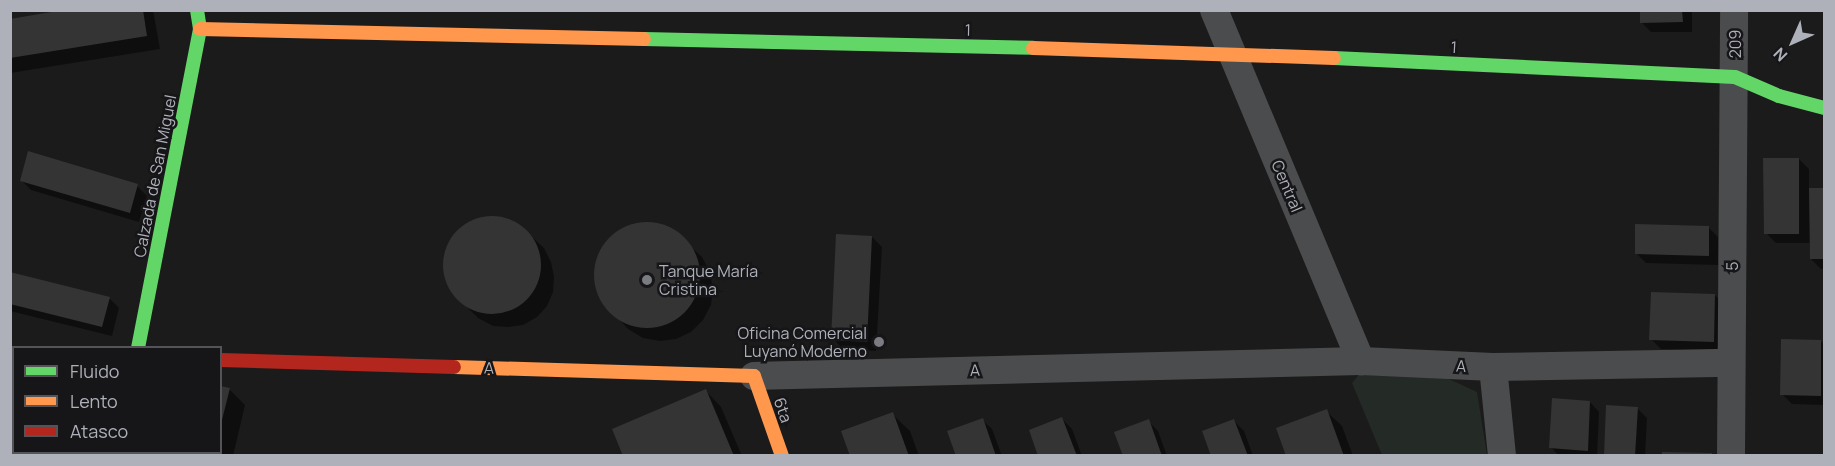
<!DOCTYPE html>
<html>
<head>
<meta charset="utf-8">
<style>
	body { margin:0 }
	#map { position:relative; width:1835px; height:466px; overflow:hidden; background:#1b1b1b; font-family:Manrope,sans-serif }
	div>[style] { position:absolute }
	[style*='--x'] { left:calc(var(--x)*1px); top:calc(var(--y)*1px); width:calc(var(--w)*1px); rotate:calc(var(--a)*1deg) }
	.green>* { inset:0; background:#242a25 }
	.shadow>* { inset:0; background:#0007 }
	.building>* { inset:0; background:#343435 }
	.round { border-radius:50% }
	.street>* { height:28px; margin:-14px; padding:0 14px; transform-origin:14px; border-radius:14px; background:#4b4c4e }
	.fast>* { height:14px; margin:-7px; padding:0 7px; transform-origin:7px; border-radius:7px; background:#63d668 }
	.slow>* { height:14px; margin:-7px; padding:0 7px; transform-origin:7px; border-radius:7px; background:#ff974d }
	.jam>* { height:14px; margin:-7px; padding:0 7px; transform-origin:7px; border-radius:7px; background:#b3261e }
	.dots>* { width:16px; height:16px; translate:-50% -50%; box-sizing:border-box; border:3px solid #161517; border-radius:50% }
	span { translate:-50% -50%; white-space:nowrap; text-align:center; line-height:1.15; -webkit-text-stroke:5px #161517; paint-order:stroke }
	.street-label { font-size:16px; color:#aeb1ba }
	.poi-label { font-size:16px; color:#aeb1ba }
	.left { translate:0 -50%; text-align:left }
	.right { translate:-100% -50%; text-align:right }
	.frame { position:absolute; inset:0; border:12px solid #aeb1ba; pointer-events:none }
	.legend { position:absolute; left:12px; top:346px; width:210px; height:108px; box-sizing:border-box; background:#161517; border:2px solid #535358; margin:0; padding:8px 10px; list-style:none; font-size:18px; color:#aeb1ba }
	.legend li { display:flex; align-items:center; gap:12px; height:30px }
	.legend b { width:30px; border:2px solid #535358 }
	.north { position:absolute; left:1763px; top:12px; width:60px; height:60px; -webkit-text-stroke:4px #161517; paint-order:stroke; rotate:225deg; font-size:16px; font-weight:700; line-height:24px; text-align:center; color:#aeb1ba }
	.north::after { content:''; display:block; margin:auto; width:21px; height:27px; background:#aeb1ba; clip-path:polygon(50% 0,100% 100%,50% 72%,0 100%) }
</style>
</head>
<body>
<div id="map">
	<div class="green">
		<div style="clip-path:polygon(1361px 372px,1436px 373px,1477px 392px,1487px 455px,1382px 455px,1352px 383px)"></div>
	</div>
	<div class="shadow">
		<div style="clip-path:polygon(73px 10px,153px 10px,160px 49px,10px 73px,10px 20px)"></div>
		<div style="clip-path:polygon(1641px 10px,1692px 10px,1692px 32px,1651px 32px,1641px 22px)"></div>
		<div style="clip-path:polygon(1824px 42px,1824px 76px,1823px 75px)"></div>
		<div style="clip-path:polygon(1799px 159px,1809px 169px,1809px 190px,1824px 190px,1824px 269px,1821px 269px,1811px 259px,1811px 243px,1776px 243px,1766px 233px)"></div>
		<div style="clip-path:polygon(21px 180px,137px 186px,147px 196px,139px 222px,31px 190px)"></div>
		<div style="clip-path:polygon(487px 217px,503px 218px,518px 224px,544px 248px,551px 262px,554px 277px,553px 292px,547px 306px,537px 317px,523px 325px,508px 327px,493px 326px,478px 318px,452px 292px,445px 277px,444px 261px,448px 245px,457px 231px,471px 222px)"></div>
		<div style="clip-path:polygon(643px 224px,660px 225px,675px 232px,702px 257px,710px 272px,713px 289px,711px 305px,703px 320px,691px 332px,676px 339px,660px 341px,643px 338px,628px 329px,603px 302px,597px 285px,596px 268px,601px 251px,611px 238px,626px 228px)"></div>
		<div style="clip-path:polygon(1708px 227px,1718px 237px,1718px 265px,1646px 263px,1636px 253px)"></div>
		<div style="clip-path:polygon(872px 237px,882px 247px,876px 351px,843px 349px,833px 339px)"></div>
		<div style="clip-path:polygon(10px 274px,109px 298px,119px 308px,112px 336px,10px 311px)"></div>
		<div style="clip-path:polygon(1715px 295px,1725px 305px,1723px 352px,1661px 349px,1651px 339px)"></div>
		<div style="clip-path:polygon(1821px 341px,1824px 345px,1824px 405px,1792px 404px,1782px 394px)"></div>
		<div style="clip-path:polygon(220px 387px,229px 389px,245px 405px,233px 456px,165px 456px,165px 452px,220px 452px)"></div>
		<div style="clip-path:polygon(706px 391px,721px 407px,742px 456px,625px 456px)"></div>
		<div style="clip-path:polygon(1590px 402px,1599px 412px,1597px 456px,1559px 456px,1551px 447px)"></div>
		<div style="clip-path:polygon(1637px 408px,1647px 418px,1645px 456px,1605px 456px)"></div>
		<div style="clip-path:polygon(1326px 411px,1342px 426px,1353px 456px,1287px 456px)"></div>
		<div style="clip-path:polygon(892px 414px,910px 431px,919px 456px,852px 456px)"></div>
		<div style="clip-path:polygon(1062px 419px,1072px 429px,1082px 456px,1040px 456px)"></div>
		<div style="clip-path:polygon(982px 420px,992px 429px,1002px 456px,957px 456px)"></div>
		<div style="clip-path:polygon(1148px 421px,1158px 431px,1167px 456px,1124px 456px)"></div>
		<div style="clip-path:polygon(1234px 421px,1244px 431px,1253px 456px,1213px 456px)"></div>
	</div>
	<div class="building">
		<div style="clip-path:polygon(63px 10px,143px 10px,147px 36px,10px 58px,10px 19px)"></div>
		<div style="clip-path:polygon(1640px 10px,1682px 10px,1683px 22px,1640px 23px)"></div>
		<div style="clip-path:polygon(28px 151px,138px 184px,130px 213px,20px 181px)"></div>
		<div style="clip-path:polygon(1763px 158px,1799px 158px,1799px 234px,1764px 234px)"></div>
		<div style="clip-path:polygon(1809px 188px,1824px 188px,1824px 259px,1810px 259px)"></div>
		<div class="round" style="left:443px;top:216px;width:98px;height:98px"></div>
		<div class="round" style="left:594px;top:222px;width:106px;height:106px"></div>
		<div style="clip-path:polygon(1635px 224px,1709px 226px,1709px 256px,1635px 254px)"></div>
		<div style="clip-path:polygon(836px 234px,872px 236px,867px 342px,831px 340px)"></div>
		<div style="clip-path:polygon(10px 272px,110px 297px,102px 327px,10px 304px)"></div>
		<div style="clip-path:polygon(1651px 292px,1715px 294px,1714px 342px,1649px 340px)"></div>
		<div style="clip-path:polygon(1781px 339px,1821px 340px,1821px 396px,1780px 395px)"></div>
		<div style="clip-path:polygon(220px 386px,230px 388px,221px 424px,220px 423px)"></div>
		<div style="clip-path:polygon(706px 389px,734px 456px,623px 456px,612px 429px)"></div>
		<div style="clip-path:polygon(1552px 398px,1590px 401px,1588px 451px,1549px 448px)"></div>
		<div style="clip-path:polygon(1606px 405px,1638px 407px,1635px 456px,1604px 456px)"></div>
		<div style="clip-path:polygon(1327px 409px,1344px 456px,1286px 456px,1276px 428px)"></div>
		<div style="clip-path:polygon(893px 412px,909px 456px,850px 456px,841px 431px)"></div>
		<div style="clip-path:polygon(1062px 417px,1077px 456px,1038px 456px,1029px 430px)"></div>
		<div style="clip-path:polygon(983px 418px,996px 456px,956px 456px,947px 431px)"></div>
		<div style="clip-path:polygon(1149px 419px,1162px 456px,1123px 456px,1114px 432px)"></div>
		<div style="clip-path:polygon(1234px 419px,1248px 456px,1211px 456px,1202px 431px)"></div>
		<div style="clip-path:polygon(164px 452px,215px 452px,214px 456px,163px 456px)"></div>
		<div style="clip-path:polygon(1662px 452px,1712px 453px,1712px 456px,1662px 456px)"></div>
	</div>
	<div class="street">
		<div style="--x:1214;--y:10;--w:381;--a:67.3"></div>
		<div style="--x:1493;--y:367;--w:89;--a:84.2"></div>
		<div style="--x:754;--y:376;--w:607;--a:-1.42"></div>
		<div style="--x:1361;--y:361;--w:132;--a:2.6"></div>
		<div style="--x:1493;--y:367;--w:237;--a:-1"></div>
		<div style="--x:1731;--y:456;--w:446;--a:-89.6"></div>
	</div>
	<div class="fast">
		<div style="--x:644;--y:39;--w:389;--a:1.3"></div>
		<div style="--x:1334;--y:58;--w:401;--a:2.7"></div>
		<div style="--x:1735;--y:77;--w:48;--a:23.4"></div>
		<div style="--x:1779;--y:96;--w:47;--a:14.9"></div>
		<div style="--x:138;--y:348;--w:325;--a:-79"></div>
		<div style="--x:200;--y:29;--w:19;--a:-99"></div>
	</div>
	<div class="slow">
		<div style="--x:200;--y:29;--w:444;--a:1.3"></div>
		<div style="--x:1033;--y:48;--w:301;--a:1.9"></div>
		<div style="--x:454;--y:367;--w:300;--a:1.7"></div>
		<div style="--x:754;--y:376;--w:85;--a:70.7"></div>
	</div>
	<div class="jam">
		<div style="--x:220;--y:360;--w:234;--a:1.7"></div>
		<div style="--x:110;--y:456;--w:4;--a:-76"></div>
	</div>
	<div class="dots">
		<div style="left:647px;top:280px;background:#7b7c82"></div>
		<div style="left:879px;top:342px;background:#7b7c82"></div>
	</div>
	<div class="street-label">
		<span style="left:968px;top:30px;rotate:1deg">1</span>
		<span style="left:1735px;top:44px;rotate:-91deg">209</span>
		<span style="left:1454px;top:47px;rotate:3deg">1</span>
		<span style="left:155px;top:176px;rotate:-79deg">Calzada de San Miguel</span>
		<span style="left:1287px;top:186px;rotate:67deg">Central</span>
		<span style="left:1732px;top:266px;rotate:-89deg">5</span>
		<span style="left:1461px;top:366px;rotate:3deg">A</span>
		<span style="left:489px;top:368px;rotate:2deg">A</span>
		<span style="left:975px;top:370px;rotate:-1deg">A</span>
		<span style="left:783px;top:410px;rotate:71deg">6ta</span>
	</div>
	<div class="poi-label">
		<span class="left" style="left:659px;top:280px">Tanque María<br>Cristina</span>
		<span class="right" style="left:867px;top:342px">Oficina Comercial<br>Luyanó Moderno</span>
	</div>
	<div class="frame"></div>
	<ul class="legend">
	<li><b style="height:8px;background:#63d668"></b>Fluido</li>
	<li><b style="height:8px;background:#ff974d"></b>Lento</li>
	<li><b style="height:8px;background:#b3261e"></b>Atasco</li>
	</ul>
	<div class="north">N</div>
</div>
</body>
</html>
